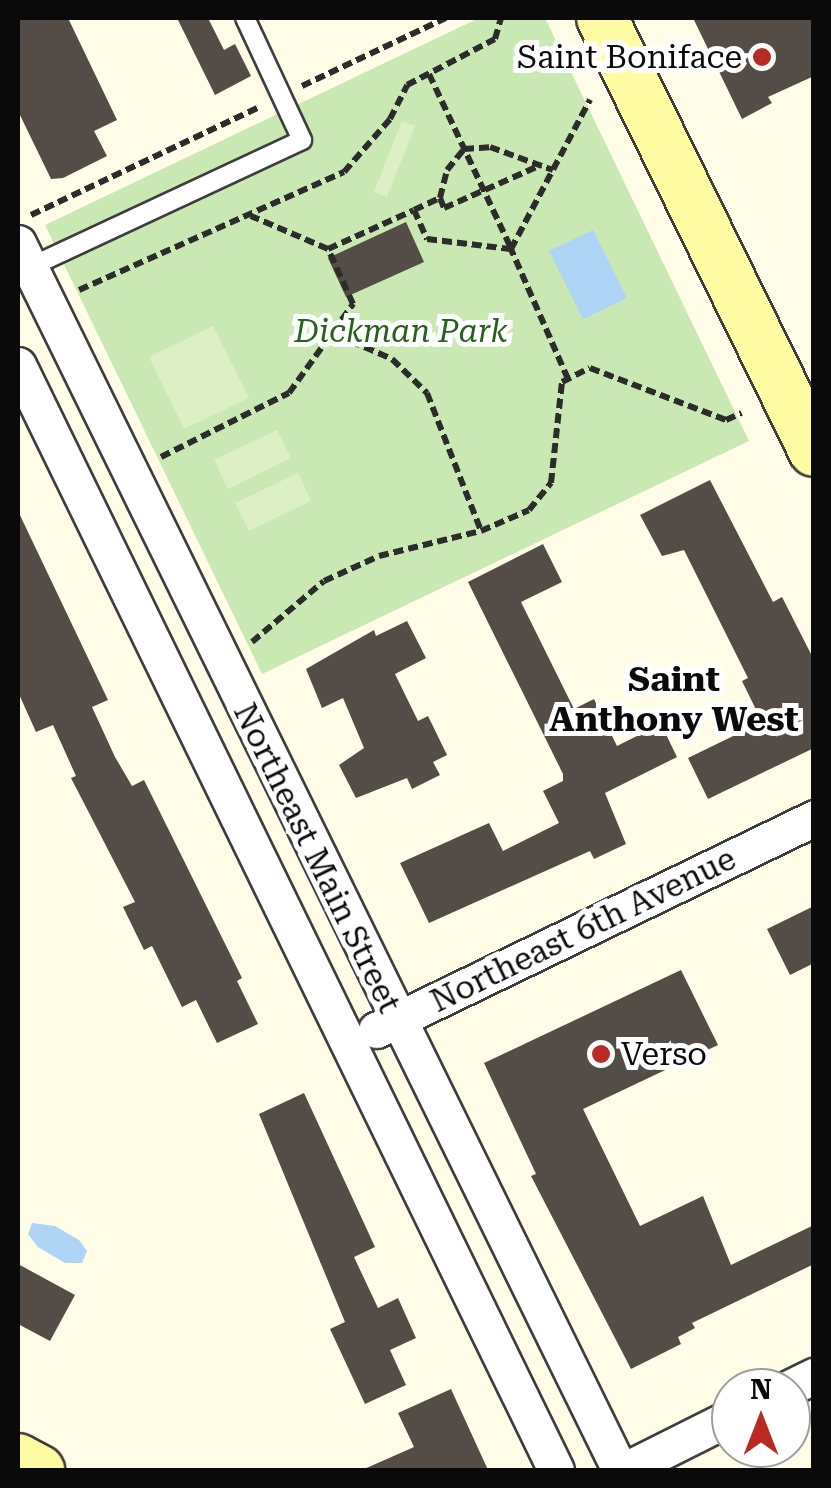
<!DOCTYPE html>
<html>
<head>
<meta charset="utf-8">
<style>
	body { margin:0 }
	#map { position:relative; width:831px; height:1488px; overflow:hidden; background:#fffce8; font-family:"Roboto Serif",serif }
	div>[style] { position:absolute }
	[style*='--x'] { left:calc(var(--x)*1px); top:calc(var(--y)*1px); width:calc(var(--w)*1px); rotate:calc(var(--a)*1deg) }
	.green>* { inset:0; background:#cae8b3 }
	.pitch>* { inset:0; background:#ddefc5 }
	.water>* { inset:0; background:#add4f5 }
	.building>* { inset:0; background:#534c47 }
	.path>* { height:6px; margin-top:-3px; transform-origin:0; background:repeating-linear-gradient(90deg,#2c2c2c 0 10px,transparent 0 15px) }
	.roads { filter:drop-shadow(2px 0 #3d3d3d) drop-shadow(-2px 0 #3d3d3d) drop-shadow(0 2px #3d3d3d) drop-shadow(0 -2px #3d3d3d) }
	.lane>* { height:18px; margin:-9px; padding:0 9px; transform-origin:9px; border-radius:9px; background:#fff }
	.street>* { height:35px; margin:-17.5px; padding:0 17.5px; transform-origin:17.5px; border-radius:17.5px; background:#fff }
	.secondary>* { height:50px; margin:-25px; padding:0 25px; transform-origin:25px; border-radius:25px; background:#fffca3 }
	.dots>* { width:28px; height:28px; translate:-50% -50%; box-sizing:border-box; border:5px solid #fff; border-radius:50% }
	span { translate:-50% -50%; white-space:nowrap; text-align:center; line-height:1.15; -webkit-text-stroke:10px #fff; paint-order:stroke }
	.poi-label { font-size:32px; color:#0a0a0a }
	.right { translate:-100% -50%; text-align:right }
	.left { translate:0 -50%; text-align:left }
	.park-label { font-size:32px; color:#25601c; font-style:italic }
	.street-label { font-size:32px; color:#0a0a0a }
	.neighbourhood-label { font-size:35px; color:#0a0a0a; font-weight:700 }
	.frame { position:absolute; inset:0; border:20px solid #0a0a0a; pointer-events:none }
	.north { position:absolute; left:711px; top:1368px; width:100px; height:100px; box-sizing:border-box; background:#fff; border:2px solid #9d9d9d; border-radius:50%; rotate:0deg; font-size:28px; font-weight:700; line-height:40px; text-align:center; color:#0a0a0a }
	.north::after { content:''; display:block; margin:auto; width:35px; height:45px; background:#b82a24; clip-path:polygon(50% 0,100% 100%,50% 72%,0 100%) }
</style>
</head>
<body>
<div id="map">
	<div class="green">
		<div style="clip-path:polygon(479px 18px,545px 18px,749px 441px,262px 674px,45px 225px)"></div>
	</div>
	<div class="pitch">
		<div style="clip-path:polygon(402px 121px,415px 126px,387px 197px,374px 192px)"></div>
		<div style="clip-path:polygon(213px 326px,249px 398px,184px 429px,149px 357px)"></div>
		<div style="clip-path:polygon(277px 430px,291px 458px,228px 489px,214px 460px)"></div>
		<div style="clip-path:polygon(298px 473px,311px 501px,249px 531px,235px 503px)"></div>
	</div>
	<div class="water">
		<div style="clip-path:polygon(593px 230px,627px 298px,583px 319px,549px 251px)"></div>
		<div style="clip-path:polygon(32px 1223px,55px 1226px,79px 1240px,87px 1251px,82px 1263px,65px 1263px,38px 1247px,28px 1234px)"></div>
	</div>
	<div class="building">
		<div style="clip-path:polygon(18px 18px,68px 18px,117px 120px,94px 131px,107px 156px,63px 178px,51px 179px,18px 111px)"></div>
		<div style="clip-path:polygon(177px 18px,208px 18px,224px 50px,235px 44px,251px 76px,215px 95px)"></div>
		<div style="clip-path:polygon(693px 18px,814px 18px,814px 76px,768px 97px,772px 103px,742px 119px)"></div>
		<div style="clip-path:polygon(406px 222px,424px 262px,346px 297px,328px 258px)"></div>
		<div style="clip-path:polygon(710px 480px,773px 602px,782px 597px,814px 660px,814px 748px,708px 799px,688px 758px,762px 722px,742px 681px,748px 678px,684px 550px,662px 556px,640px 515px)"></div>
		<div style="clip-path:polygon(18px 511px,108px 700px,92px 707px,115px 757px,132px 786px,144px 780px,242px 978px,237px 981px,258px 1024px,217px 1043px,196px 1000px,182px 1007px,152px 946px,144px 950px,123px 907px,135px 902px,71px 778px,76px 776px,53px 725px,36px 732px,18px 692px)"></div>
		<div style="clip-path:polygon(543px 544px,562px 582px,521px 602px,574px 709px,594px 699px,617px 746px,661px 724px,677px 757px,605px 793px,626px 844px,594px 859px,590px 851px,429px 923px,400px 863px,489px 823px,503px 851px,559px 823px,543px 791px,563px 781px,563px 774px,468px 582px)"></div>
		<div style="clip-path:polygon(407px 621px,426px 658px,395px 674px,418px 721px,428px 716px,447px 755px,433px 762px,440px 775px,412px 789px,407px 778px,356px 798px,339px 765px,364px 748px,343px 698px,322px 708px,306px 669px,374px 630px,376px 636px)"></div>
		<div style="clip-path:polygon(814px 906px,814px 963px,790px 975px,767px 929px)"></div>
		<div style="clip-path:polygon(681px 970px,718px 1045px,583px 1109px,640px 1226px,703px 1196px,731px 1265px,814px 1225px,814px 1264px,692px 1323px,695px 1328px,678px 1337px,681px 1344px,631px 1369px,531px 1176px,536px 1174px,484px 1063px)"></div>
		<div style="clip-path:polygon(304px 1093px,375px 1247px,354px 1257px,378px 1308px,398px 1298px,416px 1338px,390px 1350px,406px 1385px,365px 1404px,330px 1329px,345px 1322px,259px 1114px)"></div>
		<div style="clip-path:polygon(18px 1264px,75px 1295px,50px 1341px,18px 1324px)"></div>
		<div style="clip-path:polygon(451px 1389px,488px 1470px,362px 1470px,414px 1447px,398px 1413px)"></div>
	</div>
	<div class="path">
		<div style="--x:429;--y:74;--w:192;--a:64.8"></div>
		<div style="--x:302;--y:86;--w:159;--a:-25.3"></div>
		<div style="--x:440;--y:198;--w:11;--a:68"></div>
		<div style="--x:444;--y:208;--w:106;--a:-23.9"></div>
		<div style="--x:414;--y:210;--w:29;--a:-25"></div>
		<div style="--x:440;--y:198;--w:29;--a:-76"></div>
		<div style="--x:447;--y:170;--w:27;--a:-51"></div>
		<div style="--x:464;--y:149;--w:26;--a:-4"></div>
		<div style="--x:490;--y:147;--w:67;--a:20.1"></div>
		<div style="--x:31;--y:215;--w:252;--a:-25.3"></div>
		<div style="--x:328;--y:249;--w:94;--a:-24.4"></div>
		<div style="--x:414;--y:210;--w:32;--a:66"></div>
		<div style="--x:427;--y:239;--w:85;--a:6.8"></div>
		<div style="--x:79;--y:290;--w:290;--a:-24"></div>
		<div style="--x:344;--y:172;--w:70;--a:-49"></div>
		<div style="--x:390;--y:119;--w:38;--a:-63"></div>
		<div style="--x:407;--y:85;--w:99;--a:-27.6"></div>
		<div style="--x:495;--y:39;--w:22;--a:-74"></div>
		<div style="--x:337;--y:335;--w:60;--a:23.6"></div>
		<div style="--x:392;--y:359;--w:49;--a:44.2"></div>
		<div style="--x:427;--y:393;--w:148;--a:68.6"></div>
		<div style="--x:568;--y:379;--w:142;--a:-113.7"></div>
		<div style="--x:511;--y:249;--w:169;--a:-62.1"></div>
		<div style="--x:161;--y:457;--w:143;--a:-26.6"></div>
		<div style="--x:289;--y:393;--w:110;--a:-54.3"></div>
		<div style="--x:353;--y:304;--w:60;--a:-114.4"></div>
		<div style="--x:328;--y:249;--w:84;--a:-156.8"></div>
		<div style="--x:252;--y:642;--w:94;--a:-40.3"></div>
		<div style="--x:324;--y:581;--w:60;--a:-24.4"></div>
		<div style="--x:379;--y:556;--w:105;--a:-13.8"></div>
		<div style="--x:481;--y:531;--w:52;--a:-23.6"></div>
		<div style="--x:529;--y:510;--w:35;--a:-51"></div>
		<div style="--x:551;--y:483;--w:102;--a:-83.8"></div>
		<div style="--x:562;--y:382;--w:31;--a:-27"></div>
		<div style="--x:590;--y:368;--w:146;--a:20.9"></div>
		<div style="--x:726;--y:420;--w:17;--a:-24"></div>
	</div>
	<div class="roads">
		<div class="lane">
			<div style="--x:30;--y:267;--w:300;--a:-25"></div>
			<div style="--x:302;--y:140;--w:135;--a:-115"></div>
		</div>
		<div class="street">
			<div style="--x:18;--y:243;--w:1367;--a:63.87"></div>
			<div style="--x:18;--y:365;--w:1229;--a:64.04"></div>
			<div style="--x:376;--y:1030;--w:487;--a:-25.8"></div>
			<div style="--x:789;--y:1388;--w:28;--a:-26"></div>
			<div style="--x:625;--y:1470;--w:119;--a:-26.6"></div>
		</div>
		<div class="secondary">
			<div style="--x:602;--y:18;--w:482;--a:63.9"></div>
			<div style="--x:18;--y:1459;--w:24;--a:28"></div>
		</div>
	</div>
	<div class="dots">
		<div style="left:762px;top:57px;background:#b82a24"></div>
		<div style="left:601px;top:1054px;background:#b82a24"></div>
	</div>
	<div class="poi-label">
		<span class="right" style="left:742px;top:57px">Saint Boniface</span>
		<span class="left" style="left:621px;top:1054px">Verso</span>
	</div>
	<div class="park-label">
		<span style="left:401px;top:331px">Dickman Park</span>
	</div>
	<div class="street-label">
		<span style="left:317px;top:858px;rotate:64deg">Northeast Main Street</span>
		<span style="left:583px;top:930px;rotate:-26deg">Northeast 6th Avenue</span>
	</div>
	<div class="neighbourhood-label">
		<span style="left:674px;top:700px">Saint<br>Anthony West</span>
	</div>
	<div class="frame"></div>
	<div class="north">N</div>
</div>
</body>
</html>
